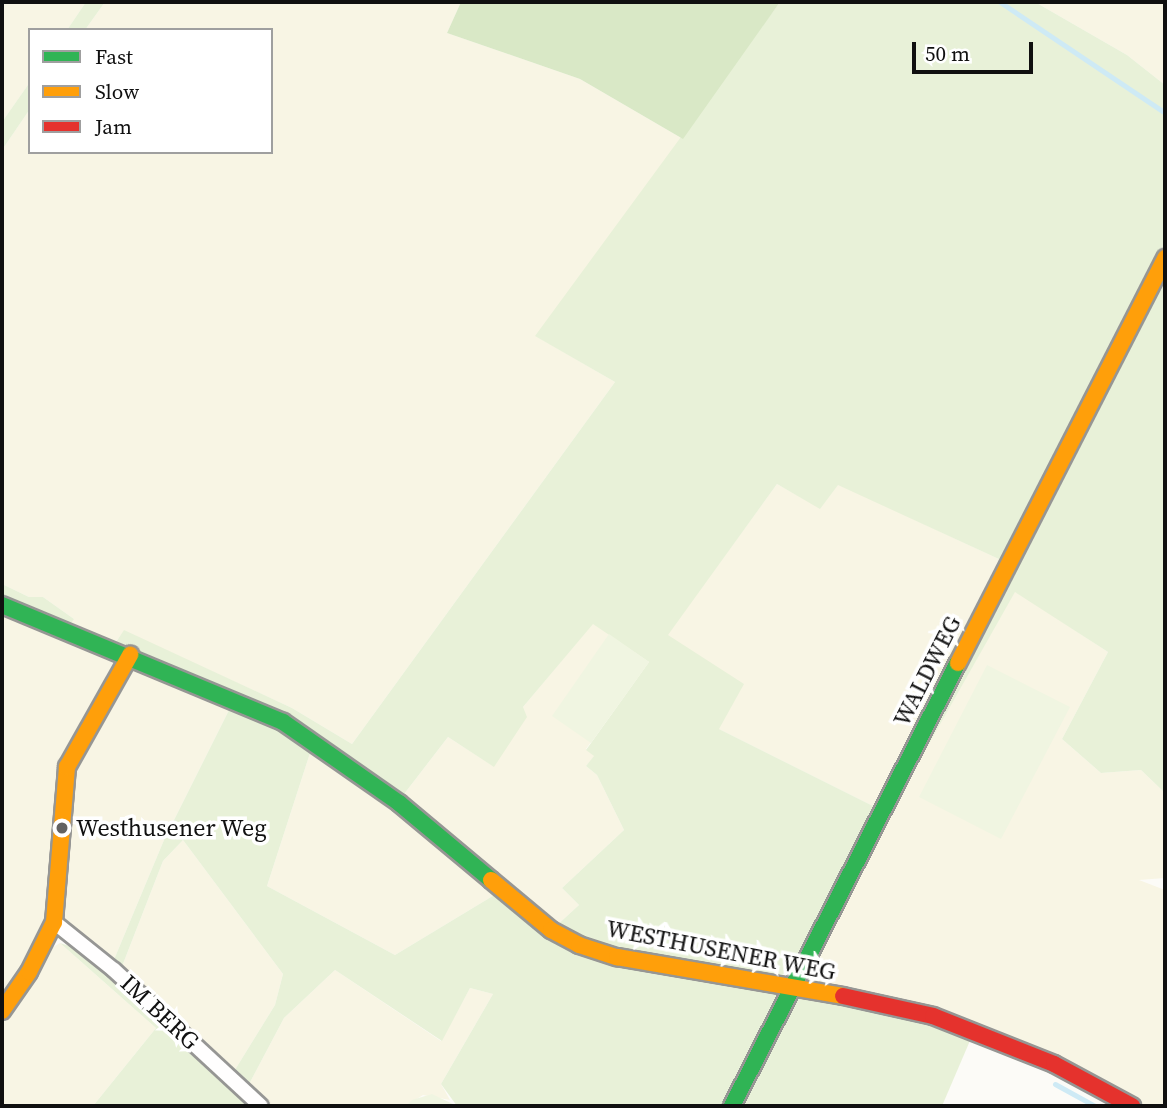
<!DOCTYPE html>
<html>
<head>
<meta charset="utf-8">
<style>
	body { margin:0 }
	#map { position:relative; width:1167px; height:1108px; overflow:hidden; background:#fcfbf7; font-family:"Source Serif 4",serif }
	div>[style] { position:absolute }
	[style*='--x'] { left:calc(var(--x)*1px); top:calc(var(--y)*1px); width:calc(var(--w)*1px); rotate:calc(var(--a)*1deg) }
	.farmland>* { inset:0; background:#f8f5e4 }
	.green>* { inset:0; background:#e8f1d8 }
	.forest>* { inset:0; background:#d9e8c6 }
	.pitch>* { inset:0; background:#f0f5e1 }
	.stream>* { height:5px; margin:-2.5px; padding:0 2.5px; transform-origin:2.5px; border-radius:2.5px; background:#ceeaf5 }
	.roads { filter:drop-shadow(2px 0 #969694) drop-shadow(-2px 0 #969694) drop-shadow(0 2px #969694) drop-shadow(0 -2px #969694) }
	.street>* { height:14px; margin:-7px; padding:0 7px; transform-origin:7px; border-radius:7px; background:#fffefe }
	.fast>* { height:16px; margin:-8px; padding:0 8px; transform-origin:8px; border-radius:8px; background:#30b455 }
	.slow>* { height:16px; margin:-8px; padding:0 8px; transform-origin:8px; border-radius:8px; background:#ff9f0a }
	.jam>* { height:16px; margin:-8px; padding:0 8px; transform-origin:8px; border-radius:8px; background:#e5322d }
	.dots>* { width:19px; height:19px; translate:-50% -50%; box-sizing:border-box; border:4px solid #fff; border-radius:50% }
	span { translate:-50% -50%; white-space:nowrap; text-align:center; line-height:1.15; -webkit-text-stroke:7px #fff; paint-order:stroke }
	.street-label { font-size:24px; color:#101010 }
	.poi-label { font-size:24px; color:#101010 }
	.left { translate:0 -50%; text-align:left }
	.frame { position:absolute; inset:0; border:4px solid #101010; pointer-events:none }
	.legend { position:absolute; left:28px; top:28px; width:245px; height:126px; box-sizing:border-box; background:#fff; border:2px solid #9f9f9f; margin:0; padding:9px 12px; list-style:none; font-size:21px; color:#101010 }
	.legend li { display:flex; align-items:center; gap:14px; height:35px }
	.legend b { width:35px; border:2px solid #9f9f9f }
	.scale { position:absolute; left:912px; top:42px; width:121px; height:32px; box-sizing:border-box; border:4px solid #101010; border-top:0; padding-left:9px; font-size:21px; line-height:24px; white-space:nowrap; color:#101010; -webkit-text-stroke:5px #fff; paint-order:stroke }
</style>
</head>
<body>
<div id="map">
	<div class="farmland">
		<div style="clip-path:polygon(2px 2px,86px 2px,67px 30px,30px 30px,30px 82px,2px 122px)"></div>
		<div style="clip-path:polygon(105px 2px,461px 2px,447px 33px,580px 79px,683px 139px,536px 336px,615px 382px,352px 744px,292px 708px,124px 631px,108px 652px,116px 669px,63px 764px,50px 910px,23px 969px,2px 1000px,2px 612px,74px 619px,43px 597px,29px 597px,2px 584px,2px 150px,30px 109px,30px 152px,271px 152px,271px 30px,85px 30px)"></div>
		<div style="clip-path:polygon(1035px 2px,1165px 2px,1165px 85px,1127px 55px)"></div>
		<div style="clip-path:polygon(777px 484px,820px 508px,838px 484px,1001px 560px,877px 808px,719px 729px,667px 635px)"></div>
		<div style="clip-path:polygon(1015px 591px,1108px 652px,1062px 739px,1101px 773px,1141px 770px,1165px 793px,1165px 878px,1139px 880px,1165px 890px,1165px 1106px,1142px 1106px,1060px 1061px,804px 981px,891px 811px)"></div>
		<div style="clip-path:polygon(593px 623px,649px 662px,586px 749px,595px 756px,586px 766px,597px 775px,624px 830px,562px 888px,579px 905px,555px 927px,401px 798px,448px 737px,493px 766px,523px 707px)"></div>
		<div style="clip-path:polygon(138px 665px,232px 704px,164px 840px,113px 962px,60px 917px,72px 769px,125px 675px)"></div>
		<div style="clip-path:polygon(311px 750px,395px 807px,496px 894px,395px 955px,267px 886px)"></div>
		<div style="clip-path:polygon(183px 840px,283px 974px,275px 1005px,233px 1073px,121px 969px,163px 861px)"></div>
		<div style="clip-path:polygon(60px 943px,156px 1028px,93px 1106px,2px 1106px,2px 1021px,48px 950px)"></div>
		<div style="clip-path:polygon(335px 970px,441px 1041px,470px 988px,493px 994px,441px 1084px,450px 1100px,423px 1095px,406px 1106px,268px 1106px,248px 1086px,284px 1018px)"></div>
	</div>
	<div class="green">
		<div style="clip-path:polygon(86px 2px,105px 2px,85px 30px,67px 30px)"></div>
		<div style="clip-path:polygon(780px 2px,1035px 2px,1127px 55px,1165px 85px,1165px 250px,1001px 560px,838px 485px,820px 509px,777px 484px,668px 635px,744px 684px,719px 729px,877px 808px,799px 961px,780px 977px,617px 952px,555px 927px,579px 905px,562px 888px,624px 830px,597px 775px,586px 766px,594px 756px,586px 750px,649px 662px,593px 624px,523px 707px,527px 717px,494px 767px,448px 737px,401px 798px,283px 715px,116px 642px,124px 630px,292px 708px,352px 744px,615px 382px,535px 336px)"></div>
		<div style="clip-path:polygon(30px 82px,30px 109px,2px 150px,2px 122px)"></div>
		<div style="clip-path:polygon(1165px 266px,1165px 793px,1141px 770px,1101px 773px,1062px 739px,1108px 652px,1015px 592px,891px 811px)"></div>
		<div style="clip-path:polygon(2px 584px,29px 597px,43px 597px,74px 619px,71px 623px,2px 598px)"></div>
		<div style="clip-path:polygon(232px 704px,311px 750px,267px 886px,395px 955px,496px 894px,548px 934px,781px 991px,727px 1106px,457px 1106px,441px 1084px,493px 994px,470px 988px,442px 1041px,335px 970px,284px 1018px,248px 1086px,233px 1073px,275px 1005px,283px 974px,183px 840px,163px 861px,121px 969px,113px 962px,164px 840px)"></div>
		<div style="clip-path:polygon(60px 943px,79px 949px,255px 1106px,93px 1106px,156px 1028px)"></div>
		<div style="clip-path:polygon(807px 993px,972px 1036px,942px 1106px,737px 1106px,799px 994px)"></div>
	</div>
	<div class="forest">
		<div style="clip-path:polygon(461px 2px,780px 2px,683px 139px,580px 79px,447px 33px)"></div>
	</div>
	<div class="pitch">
		<div style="clip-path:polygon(609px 634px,649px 662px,591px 743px,552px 716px)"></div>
		<div style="clip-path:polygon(987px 665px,1070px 707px,1001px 839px,919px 797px)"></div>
		<div style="clip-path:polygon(432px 1094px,457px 1106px,406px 1106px,412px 1100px)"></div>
	</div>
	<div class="stream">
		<div style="--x:1000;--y:2;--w:199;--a:33.9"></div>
		<div style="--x:1055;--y:1084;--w:46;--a:28.8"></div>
	</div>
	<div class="roads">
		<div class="street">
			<div style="--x:54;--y:922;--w:77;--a:38.7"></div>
			<div style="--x:114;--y:970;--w:200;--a:42.8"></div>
		</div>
		<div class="fast">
			<div style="--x:2;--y:605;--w:304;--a:22.6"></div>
			<div style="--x:283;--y:722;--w:141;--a:34.9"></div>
			<div style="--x:399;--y:803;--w:120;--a:39.9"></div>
			<div style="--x:732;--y:1106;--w:497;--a:-63"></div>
		</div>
		<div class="slow">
			<div style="--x:958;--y:663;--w:455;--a:-62.9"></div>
			<div style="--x:491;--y:880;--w:78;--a:39.8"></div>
			<div style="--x:551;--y:930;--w:32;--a:28"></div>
			<div style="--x:579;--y:945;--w:40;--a:18"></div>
			<div style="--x:617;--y:957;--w:229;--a:9.8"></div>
			<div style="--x:2;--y:1011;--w:47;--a:-55.3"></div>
			<div style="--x:29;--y:972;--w:56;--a:-63.4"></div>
			<div style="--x:54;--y:922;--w:156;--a:-85.2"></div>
			<div style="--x:67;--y:767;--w:129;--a:-60.6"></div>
		</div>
		<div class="jam">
			<div style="--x:843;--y:996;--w:92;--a:12.5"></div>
			<div style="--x:933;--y:1016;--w:130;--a:21.6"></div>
			<div style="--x:1054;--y:1064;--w:89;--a:28.3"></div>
		</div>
	</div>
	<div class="dots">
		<div style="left:62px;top:828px;background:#636261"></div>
	</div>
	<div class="street-label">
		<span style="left:927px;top:671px;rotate:-63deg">WALDWEG</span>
		<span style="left:721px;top:950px;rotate:11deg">WESTHUSENER WEG</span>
		<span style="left:160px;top:1012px;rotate:43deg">IM BERG</span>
	</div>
	<div class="poi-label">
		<span class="left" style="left:76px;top:828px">Westhusener Weg</span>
	</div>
	<div class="frame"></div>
	<ul class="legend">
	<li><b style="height:9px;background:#30b455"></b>Fast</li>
	<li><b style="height:9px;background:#ff9f0a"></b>Slow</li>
	<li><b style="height:9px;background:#e5322d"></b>Jam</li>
	</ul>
	<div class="scale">50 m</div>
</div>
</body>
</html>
